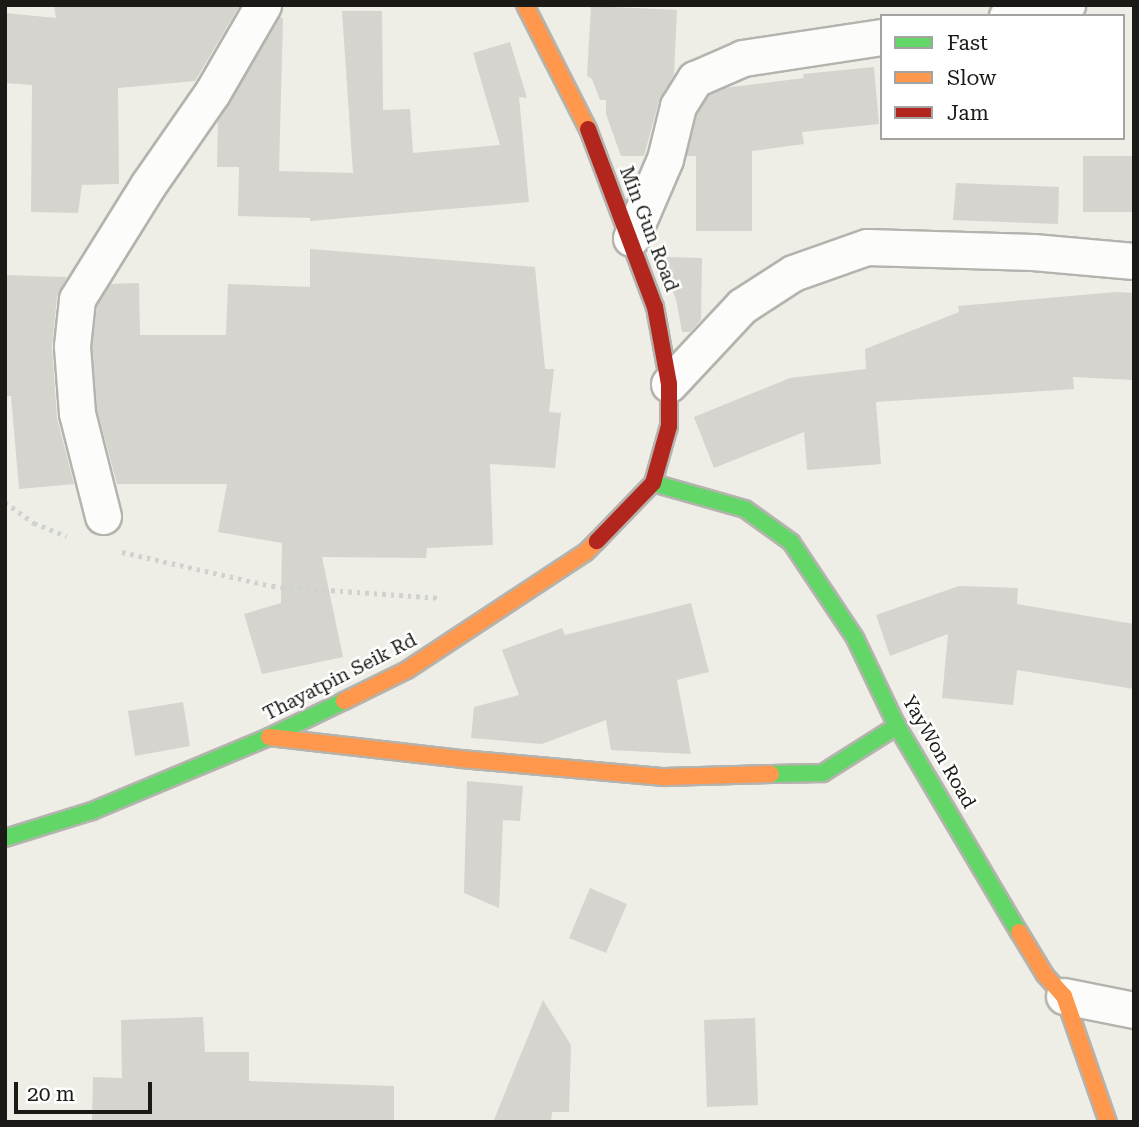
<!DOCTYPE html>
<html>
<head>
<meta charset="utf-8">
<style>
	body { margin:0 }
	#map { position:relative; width:1139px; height:1127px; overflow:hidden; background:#eeede6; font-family:"Roboto Serif",serif }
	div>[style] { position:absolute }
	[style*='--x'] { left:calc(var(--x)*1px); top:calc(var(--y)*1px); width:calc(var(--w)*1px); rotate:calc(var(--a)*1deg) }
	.building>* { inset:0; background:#d5d4ce }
	.path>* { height:4.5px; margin-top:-2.25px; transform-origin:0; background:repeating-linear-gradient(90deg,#d1d1cf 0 3.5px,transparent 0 8.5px) }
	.roads { filter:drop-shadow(2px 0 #b4b3ae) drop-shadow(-2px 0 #b4b3ae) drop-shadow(0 2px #b4b3ae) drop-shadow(0 -2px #b4b3ae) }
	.street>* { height:35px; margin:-17.5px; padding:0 17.5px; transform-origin:17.5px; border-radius:17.5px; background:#fcfcfb }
	.fast>* { height:16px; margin:-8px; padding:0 8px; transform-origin:8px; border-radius:8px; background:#63d668 }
	.slow>* { height:16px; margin:-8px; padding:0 8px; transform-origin:8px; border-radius:8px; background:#ff974d }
	.jam>* { height:16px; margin:-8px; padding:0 8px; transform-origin:8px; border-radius:8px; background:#b3261e }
	span { translate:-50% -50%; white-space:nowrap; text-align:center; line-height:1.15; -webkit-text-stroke:5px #fff; paint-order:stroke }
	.street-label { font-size:19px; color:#1b1a16 }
	.frame { position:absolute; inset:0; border:7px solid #1b1a16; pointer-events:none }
	.legend { position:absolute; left:880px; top:14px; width:245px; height:126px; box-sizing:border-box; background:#fff; border:2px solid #a4a3a2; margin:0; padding:9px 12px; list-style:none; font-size:21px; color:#1b1a16 }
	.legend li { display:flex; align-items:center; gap:14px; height:35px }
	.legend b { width:35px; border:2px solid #a4a3a2 }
	.scale { position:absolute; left:14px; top:1082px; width:138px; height:32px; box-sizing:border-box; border:4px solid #1b1a16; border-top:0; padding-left:9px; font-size:21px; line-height:24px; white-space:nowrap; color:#1b1a16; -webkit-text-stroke:5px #fff; paint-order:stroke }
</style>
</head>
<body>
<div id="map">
	<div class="building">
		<div style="clip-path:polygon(54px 5px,240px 5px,195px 81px,118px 88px,119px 184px,82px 185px,78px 213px,31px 212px,32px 85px,5px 83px,5px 13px,56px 18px)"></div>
		<div style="clip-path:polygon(591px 6px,677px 10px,674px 75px,659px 101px,644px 156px,621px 156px,606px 114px,606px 100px,600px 100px,592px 79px,587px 76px)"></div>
		<div style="clip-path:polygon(342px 11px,382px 11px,383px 110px,410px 109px,413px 153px,500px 145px,473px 53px,510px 42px,527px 98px,519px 97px,529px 202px,310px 221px,310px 218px,238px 216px,239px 167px,217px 167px,218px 119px,279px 17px,283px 18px,279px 171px,353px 173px)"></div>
		<div style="clip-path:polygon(874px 67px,879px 124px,802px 132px,804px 144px,752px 151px,752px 231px,696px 231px,696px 156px,686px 156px,697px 114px,709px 95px,724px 88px,804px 78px,803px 74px)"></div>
		<div style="clip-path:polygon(1083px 156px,1134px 156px,1134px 212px,1083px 212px)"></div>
		<div style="clip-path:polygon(956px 183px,1059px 187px,1058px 224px,953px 220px)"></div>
		<div style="clip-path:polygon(310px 249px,535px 267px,545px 369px,554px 369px,549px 412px,561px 413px,555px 468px,490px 464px,493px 545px,427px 548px,426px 558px,322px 557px,343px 657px,262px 674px,244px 614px,281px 603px,282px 543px,218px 532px,227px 484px,117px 484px,97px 410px,92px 346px,97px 306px,110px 284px,139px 283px,140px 335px,226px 335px,228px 284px,310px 287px)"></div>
		<div style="clip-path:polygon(665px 257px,702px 258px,701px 320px,690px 332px,682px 332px,676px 299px,664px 270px)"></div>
		<div style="clip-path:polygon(5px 275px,67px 277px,57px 297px,52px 347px,57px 418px,74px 484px,19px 489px,11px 396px,5px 396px)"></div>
		<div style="clip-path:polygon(1116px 292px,1134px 293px,1134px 380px,1073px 377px,1074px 389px,876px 402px,881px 464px,807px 470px,804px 432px,714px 468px,694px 417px,790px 378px,866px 369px,865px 349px,959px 312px,958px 306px)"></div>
		<div style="clip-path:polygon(959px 586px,1018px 588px,1017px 604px,1134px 624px,1134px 689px,1017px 670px,1013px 705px,942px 698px,948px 634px,890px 656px,876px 615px)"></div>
		<div style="clip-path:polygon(691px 603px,709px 672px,677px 680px,691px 754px,611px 750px,606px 720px,542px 744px,471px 738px,474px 707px,519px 695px,502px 650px,562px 628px,565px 635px)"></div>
		<div style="clip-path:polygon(183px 702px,190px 746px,135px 756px,128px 711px)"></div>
		<div style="clip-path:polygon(467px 781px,523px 786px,520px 821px,503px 820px,499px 908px,464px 893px)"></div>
		<div style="clip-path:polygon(590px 888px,627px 904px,606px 953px,569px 938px)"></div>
		<div style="clip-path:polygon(543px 1000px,571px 1045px,569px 1112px,552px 1112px,551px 1122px,493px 1122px)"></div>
		<div style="clip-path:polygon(203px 1017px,205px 1052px,249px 1052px,249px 1081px,394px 1086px,394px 1122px,92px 1122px,93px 1077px,122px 1078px,121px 1020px)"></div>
		<div style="clip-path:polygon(755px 1018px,758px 1105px,707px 1107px,704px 1020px)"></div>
	</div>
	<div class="path">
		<div style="--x:5;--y:502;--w:36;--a:36"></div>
		<div style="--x:34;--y:523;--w:35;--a:22"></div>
		<div style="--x:122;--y:552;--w:154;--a:12.8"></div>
		<div style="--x:272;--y:586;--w:166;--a:4.1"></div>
	</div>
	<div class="roads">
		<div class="street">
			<div style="--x:1007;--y:16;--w:61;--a:-10.4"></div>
			<div style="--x:631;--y:238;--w:86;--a:-66.7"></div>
			<div style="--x:665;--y:159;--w:55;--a:-76.2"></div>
			<div style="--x:678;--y:106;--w:32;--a:-58"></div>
			<div style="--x:695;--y:79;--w:52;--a:-23.6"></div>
			<div style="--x:743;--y:58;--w:141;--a:-8.6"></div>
			<div style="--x:669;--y:384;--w:107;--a:-46.9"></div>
			<div style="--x:742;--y:306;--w:61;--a:-32.9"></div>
			<div style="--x:793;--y:273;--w:78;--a:-19.4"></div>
			<div style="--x:867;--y:247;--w:166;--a:1.7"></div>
			<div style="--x:1033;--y:252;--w:101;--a:5.1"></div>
			<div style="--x:103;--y:516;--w:106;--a:-104.2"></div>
			<div style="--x:77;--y:413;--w:67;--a:-94.3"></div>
			<div style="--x:72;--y:346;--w:47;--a:-83.9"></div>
			<div style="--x:77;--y:299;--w:134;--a:-58.1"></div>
			<div style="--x:148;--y:185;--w:112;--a:-55.2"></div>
			<div style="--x:212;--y:93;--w:102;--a:-59.9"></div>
			<div style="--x:1064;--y:996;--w:71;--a:11.3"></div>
		</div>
		<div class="fast">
			<div style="--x:653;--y:483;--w:96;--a:15.8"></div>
			<div style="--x:745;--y:509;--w:57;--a:35.7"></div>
			<div style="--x:791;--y:542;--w:115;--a:56.3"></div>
			<div style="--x:855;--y:638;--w:98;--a:64.5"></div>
			<div style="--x:897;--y:726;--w:239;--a:59.4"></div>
			<div style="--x:771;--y:774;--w:52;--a:-1.1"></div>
			<div style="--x:823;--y:773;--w:88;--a:-32.4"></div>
			<div style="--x:5;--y:838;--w:91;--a:-17.2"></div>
			<div style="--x:92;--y:811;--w:192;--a:-22.7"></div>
			<div style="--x:269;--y:737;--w:83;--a:-25.6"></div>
		</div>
		<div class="slow">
			<div style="--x:525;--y:5;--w:139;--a:63.1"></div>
			<div style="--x:344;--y:701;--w:70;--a:-26.2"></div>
			<div style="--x:407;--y:670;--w:214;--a:-33.4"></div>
			<div style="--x:586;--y:552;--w:16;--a:-45"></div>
			<div style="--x:269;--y:737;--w:193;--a:6.5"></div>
			<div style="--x:461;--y:759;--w:204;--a:5.1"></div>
			<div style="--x:664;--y:777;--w:107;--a:-1.6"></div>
			<div style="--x:1019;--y:932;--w:50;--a:58.8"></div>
			<div style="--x:1045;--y:975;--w:28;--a:48"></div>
			<div style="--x:1064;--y:996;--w:133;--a:70.8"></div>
		</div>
		<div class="jam">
			<div style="--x:588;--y:129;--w:190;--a:69.4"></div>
			<div style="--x:655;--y:307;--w:78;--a:79.7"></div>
			<div style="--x:669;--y:384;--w:42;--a:90"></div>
			<div style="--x:669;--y:426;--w:59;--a:105.7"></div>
			<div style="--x:653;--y:483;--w:81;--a:134"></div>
		</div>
	</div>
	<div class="street-label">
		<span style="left:649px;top:229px;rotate:69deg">Min Gun Road</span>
		<span style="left:340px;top:677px;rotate:-27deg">Thayatpin Seik Rd</span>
		<span style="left:939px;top:752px;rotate:60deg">YayWon Road</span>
	</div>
	<div class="frame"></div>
	<ul class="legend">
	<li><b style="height:9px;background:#63d668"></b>Fast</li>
	<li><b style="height:9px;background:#ff974d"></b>Slow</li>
	<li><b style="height:9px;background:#b3261e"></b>Jam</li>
	</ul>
	<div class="scale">20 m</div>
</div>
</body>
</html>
